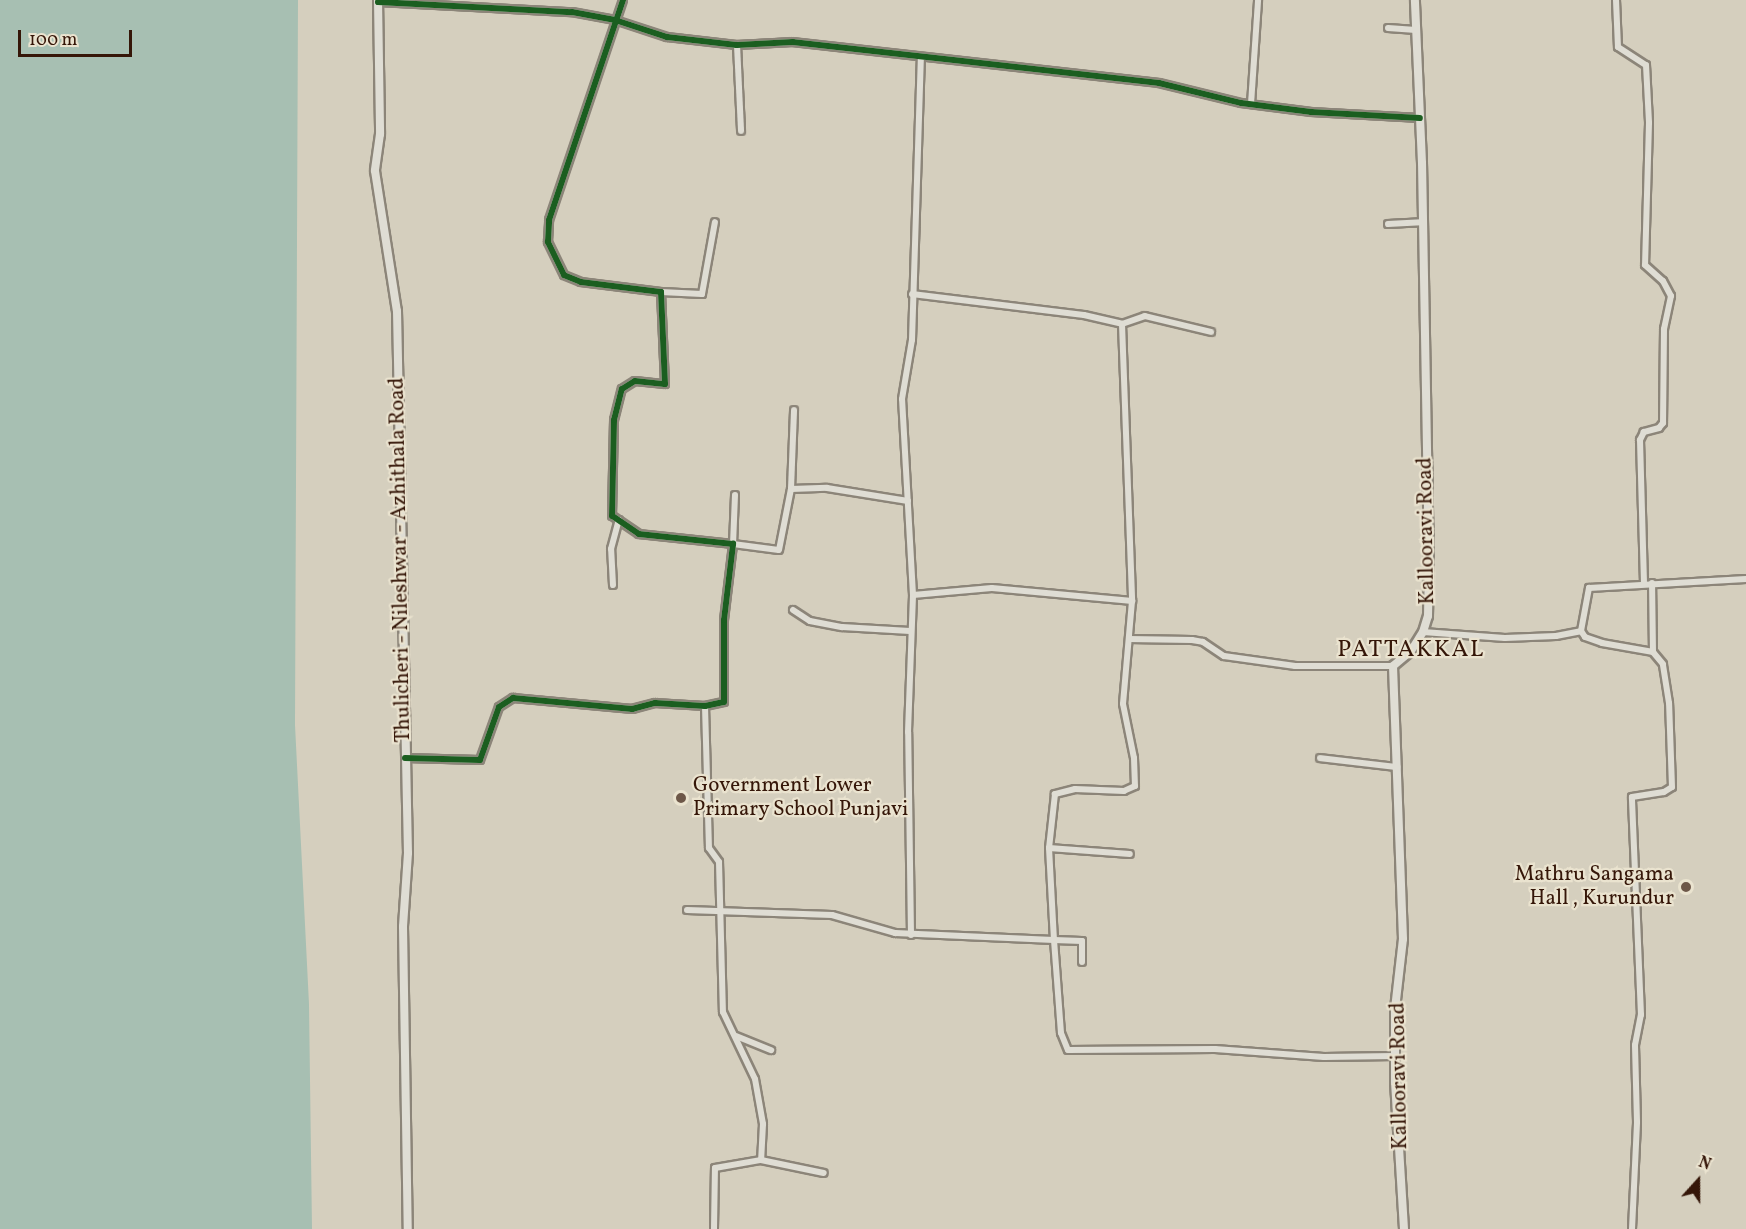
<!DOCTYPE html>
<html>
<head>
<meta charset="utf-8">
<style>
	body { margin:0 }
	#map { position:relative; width:1746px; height:1229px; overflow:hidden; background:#d5cfbe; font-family:Vollkorn,serif }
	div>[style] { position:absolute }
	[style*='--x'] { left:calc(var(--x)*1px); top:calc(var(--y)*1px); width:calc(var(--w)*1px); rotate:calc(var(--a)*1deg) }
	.water>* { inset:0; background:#a7bfb2 }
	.roads { filter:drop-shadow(2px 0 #8c8579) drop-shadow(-2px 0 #8c8579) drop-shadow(0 2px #8c8579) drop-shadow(0 -2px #8c8579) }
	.street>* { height:6px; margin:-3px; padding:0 3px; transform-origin:3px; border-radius:3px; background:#dfddd4 }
	.secondary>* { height:8px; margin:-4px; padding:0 4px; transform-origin:4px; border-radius:4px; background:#dfddd4 }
	.cycleway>* { height:6px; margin:-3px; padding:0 3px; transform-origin:3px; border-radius:3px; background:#1b5e20 }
	.dots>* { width:16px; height:16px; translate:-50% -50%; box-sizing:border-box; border:3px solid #eae3cf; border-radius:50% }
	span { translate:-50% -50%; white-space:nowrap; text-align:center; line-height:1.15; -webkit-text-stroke:4.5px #eae3cf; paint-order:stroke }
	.street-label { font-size:21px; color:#351608 }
	.poi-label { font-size:21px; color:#351608 }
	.left { translate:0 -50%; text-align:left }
	.right { translate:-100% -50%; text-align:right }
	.quarter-label { font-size:24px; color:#351608; letter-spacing:1.5px }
	.north { position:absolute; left:1668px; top:1151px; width:60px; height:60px; -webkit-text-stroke:4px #eae3cf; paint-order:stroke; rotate:21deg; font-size:16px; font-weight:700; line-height:24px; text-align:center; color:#351608 }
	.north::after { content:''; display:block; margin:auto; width:21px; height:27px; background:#351608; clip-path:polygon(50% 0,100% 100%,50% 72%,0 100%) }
	.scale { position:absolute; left:18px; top:30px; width:114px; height:27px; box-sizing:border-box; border:3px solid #351608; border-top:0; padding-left:8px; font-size:18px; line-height:21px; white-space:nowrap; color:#351608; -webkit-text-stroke:4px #eae3cf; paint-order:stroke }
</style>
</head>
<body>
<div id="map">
	<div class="water">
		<div style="clip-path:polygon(0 0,298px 0,295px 725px,309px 1004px,312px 1229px,0 1229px)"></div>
	</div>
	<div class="roads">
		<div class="street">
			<div style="--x:1616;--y:0;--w:47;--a:87.6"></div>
			<div style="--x:1618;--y:47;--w:33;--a:33"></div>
			<div style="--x:1646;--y:65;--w:58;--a:87"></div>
			<div style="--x:1649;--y:123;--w:142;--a:91.6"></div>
			<div style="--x:1645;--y:265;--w:24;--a:42"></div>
			<div style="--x:1663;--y:281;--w:17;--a:62"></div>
			<div style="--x:1671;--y:296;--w:34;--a:102"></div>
			<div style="--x:1664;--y:329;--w:94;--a:90.6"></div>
			<div style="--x:1663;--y:423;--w:6;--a:129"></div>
			<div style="--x:1659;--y:428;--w:16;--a:165"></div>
			<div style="--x:1644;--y:432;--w:9;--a:117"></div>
			<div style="--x:1640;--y:440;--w:144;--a:88.4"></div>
			<div style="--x:378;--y:2;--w:194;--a:3"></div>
			<div style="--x:572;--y:12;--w:44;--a:10.5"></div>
			<div style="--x:615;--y:20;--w:55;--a:18.1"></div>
			<div style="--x:667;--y:37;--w:70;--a:6.5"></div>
			<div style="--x:737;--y:45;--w:56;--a:-3.1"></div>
			<div style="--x:793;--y:42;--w:368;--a:6.4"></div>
			<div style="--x:1159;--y:83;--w:84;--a:13.7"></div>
			<div style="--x:1241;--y:103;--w:71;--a:7.3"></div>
			<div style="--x:1311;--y:112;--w:109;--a:3.2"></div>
			<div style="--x:1388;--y:28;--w:28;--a:4"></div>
			<div style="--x:737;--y:45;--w:86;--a:87.3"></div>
			<div style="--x:1251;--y:104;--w:104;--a:-86.1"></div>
			<div style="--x:1388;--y:224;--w:33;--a:-3"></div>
			<div style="--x:661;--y:292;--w:41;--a:2.8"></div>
			<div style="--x:702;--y:294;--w:73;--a:-79.8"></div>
			<div style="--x:912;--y:294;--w:173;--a:7"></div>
			<div style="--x:1084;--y:315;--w:39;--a:13"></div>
			<div style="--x:1122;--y:324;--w:277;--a:87.9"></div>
			<div style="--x:1132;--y:601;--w:103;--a:95"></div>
			<div style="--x:1123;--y:704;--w:55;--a:78.5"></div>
			<div style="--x:1134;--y:758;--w:28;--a:88"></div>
			<div style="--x:1135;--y:786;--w:12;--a:156"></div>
			<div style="--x:1124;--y:791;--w:49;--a:-177.7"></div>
			<div style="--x:1075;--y:789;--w:21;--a:166"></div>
			<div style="--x:1055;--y:794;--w:54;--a:96.3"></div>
			<div style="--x:1049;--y:848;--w:92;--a:86.9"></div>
			<div style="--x:1054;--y:940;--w:28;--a:2"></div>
			<div style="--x:1082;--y:941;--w:21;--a:90"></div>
			<div style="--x:1122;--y:324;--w:24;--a:-19"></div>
			<div style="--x:1145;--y:316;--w:68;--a:13.6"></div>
			<div style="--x:791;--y:489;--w:36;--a:-2"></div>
			<div style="--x:827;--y:488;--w:82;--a:9.1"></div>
			<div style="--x:735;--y:495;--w:49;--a:92.3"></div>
			<div style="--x:733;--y:544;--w:46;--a:7.4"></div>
			<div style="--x:779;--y:550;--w:62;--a:-78.9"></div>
			<div style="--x:791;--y:489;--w:79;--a:-87.8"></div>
			<div style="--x:613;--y:585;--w:36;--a:-93"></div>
			<div style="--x:611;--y:549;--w:30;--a:-75"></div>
			<div style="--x:913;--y:595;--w:79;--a:-5.1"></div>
			<div style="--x:992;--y:588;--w:141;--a:5.3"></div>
			<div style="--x:793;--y:610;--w:20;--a:33"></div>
			<div style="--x:810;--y:621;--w:33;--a:11"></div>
			<div style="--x:842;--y:627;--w:68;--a:3.4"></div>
			<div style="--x:1581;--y:631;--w:7;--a:56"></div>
			<div style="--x:1585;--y:637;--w:18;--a:19"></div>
			<div style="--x:1602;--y:643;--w:52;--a:10"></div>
			<div style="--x:1423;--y:632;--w:82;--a:4.2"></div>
			<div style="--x:1505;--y:638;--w:51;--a:-2.2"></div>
			<div style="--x:1556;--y:636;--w:25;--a:-11"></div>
			<div style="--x:1581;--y:631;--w:44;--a:-79.5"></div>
			<div style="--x:1589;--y:588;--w:157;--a:-3.3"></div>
			<div style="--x:1129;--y:639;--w:63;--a:0.9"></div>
			<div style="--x:1192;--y:640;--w:11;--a:10"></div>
			<div style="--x:1203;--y:642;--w:25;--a:34"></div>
			<div style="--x:1224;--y:656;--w:72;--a:8"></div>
			<div style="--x:1295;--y:666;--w:98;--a:0"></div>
			<div style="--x:705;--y:706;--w:142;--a:88.4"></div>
			<div style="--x:709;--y:848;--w:17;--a:54"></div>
			<div style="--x:719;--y:862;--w:150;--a:88.5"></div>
			<div style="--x:723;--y:1012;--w:74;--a:64.5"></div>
			<div style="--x:755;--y:1079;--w:46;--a:79.9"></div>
			<div style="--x:763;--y:1124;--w:36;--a:93"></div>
			<div style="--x:761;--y:1160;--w:64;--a:11.7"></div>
			<div style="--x:405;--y:758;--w:75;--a:1.5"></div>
			<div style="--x:480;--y:760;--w:56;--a:-70.3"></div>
			<div style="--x:499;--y:707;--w:17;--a:-33"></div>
			<div style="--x:513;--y:698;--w:120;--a:5.3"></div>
			<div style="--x:632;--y:709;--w:24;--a:-15"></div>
			<div style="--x:655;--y:703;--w:50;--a:3.4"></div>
			<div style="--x:705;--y:706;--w:19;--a:-12"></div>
			<div style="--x:724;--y:702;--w:82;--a:-90"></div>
			<div style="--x:724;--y:620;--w:77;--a:-83.2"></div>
			<div style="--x:733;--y:544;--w:95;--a:-173.9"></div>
			<div style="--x:639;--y:534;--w:32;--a:-146"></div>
			<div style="--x:612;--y:516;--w:96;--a:-88.8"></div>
			<div style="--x:614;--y:420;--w:32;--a:-76"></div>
			<div style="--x:622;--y:389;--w:15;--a:-32"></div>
			<div style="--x:635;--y:381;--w:30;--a:6"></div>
			<div style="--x:665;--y:384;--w:92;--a:-92.5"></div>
			<div style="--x:661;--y:292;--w:81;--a:-172.9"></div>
			<div style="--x:581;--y:282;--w:18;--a:-158"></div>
			<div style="--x:564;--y:275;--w:37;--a:-116"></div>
			<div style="--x:548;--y:242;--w:22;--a:-87"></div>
			<div style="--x:549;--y:220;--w:232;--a:-71.4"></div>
			<div style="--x:1320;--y:758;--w:78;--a:6.7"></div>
			<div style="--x:1049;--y:848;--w:81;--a:4.2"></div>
			<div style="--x:687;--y:910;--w:145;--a:2"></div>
			<div style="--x:832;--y:915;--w:66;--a:15.9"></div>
			<div style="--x:895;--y:933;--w:159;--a:2.5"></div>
			<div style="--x:1054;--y:940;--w:93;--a:85.7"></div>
			<div style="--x:1061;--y:1033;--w:18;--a:68"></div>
			<div style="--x:1068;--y:1050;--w:147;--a:-0.4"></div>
			<div style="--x:1215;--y:1049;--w:109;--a:4.2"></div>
			<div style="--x:1324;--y:1057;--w:71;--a:-0.8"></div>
			<div style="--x:911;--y:935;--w:203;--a:-90.8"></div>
			<div style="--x:908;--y:732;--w:137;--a:-87.9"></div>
			<div style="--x:913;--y:595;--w:196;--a:-93.2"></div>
			<div style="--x:902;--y:399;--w:60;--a:-80.4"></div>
			<div style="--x:912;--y:340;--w:281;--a:-88.2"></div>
			<div style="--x:736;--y:1036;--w:38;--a:22"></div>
			<div style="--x:714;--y:1229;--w:61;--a:-89.1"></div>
			<div style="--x:715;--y:1168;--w:47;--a:-9.9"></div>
			<div style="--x:1632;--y:1229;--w:107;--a:-87.3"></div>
			<div style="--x:1637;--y:1122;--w:77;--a:-91.5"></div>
			<div style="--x:1635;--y:1045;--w:31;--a:-79"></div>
			<div style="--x:1641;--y:1015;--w:218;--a:-92.4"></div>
			<div style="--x:1632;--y:797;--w:32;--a:-9"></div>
			<div style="--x:1664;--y:792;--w:9;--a:-32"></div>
			<div style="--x:1672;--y:787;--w:84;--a:-92"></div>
			<div style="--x:1669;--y:703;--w:39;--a:-99"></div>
			<div style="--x:1663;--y:664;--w:16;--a:-130"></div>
			<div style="--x:1653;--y:652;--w:69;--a:-90.8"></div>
		</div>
		<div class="secondary">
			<div style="--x:378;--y:0;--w:134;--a:89.1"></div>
			<div style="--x:380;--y:134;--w:37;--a:98"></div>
			<div style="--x:375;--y:171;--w:142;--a:81.1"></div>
			<div style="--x:397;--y:311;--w:542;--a:88.84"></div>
			<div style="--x:408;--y:853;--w:74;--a:93.9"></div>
			<div style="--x:403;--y:927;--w:302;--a:89.1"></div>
			<div style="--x:1404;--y:1229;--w:147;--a:-93.5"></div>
			<div style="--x:1395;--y:1082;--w:73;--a:-90"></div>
			<div style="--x:1395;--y:1009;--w:70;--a:-83.5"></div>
			<div style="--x:1403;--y:939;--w:273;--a:-92.1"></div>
			<div style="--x:1393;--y:666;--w:23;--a:-40"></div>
			<div style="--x:1411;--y:651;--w:22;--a:-58"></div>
			<div style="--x:1423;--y:632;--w:17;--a:-73"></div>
			<div style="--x:1428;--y:616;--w:53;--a:-88.9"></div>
			<div style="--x:1429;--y:563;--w:400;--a:-91"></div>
			<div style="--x:1422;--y:163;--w:163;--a:-92.5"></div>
		</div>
	</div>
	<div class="cycleway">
		<div style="--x:378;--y:2;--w:194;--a:3"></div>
		<div style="--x:572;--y:12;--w:44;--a:10.5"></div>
		<div style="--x:615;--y:20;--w:55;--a:18.1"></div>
		<div style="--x:667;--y:37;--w:70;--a:6.5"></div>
		<div style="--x:737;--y:45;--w:56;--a:-3.1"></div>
		<div style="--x:793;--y:42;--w:368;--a:6.4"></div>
		<div style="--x:1159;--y:83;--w:84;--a:13.7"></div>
		<div style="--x:1241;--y:103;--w:71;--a:7.3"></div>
		<div style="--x:1311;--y:112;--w:109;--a:3.2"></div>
		<div style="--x:405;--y:758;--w:75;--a:1.5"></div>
		<div style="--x:480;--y:760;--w:56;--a:-70.3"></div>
		<div style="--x:499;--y:707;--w:17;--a:-33"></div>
		<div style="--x:513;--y:698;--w:120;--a:5.3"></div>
		<div style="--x:632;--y:709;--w:24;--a:-15"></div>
		<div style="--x:655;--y:703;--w:50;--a:3.4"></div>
		<div style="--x:705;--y:706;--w:19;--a:-12"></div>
		<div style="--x:724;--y:702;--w:82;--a:-90"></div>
		<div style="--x:724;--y:620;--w:77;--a:-83.2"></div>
		<div style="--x:733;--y:544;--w:95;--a:-173.9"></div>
		<div style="--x:639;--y:534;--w:32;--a:-146"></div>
		<div style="--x:612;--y:516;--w:96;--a:-88.8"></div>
		<div style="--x:614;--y:420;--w:32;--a:-76"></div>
		<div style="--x:622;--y:389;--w:15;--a:-32"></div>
		<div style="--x:635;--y:381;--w:30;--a:6"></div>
		<div style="--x:665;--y:384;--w:92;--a:-92.5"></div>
		<div style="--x:661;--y:292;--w:81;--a:-172.9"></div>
		<div style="--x:581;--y:282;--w:18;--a:-158"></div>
		<div style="--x:564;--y:275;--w:37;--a:-116"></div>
		<div style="--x:548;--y:242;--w:22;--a:-87"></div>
		<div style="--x:549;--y:220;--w:232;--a:-71.4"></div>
	</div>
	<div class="dots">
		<div style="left:681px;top:798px;background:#6d5748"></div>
		<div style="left:1686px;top:887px;background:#6d5748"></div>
	</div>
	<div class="street-label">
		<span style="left:1427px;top:531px;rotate:-91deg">Kallooravi Road</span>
		<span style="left:401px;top:560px;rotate:-91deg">Thulicheri - Nileshwar - Azhithala Road</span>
		<span style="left:1400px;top:1076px;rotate:-91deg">Kallooravi Road</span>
	</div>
	<div class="poi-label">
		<span class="left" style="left:693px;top:798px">Government Lower<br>Primary School Punjavi</span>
		<span class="right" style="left:1674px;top:887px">Mathru Sangama<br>Hall , Kurundur</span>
	</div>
	<div class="quarter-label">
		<span style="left:1411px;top:651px">PATTAKKAL</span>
	</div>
	<div class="north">N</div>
	<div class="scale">100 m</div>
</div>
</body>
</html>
